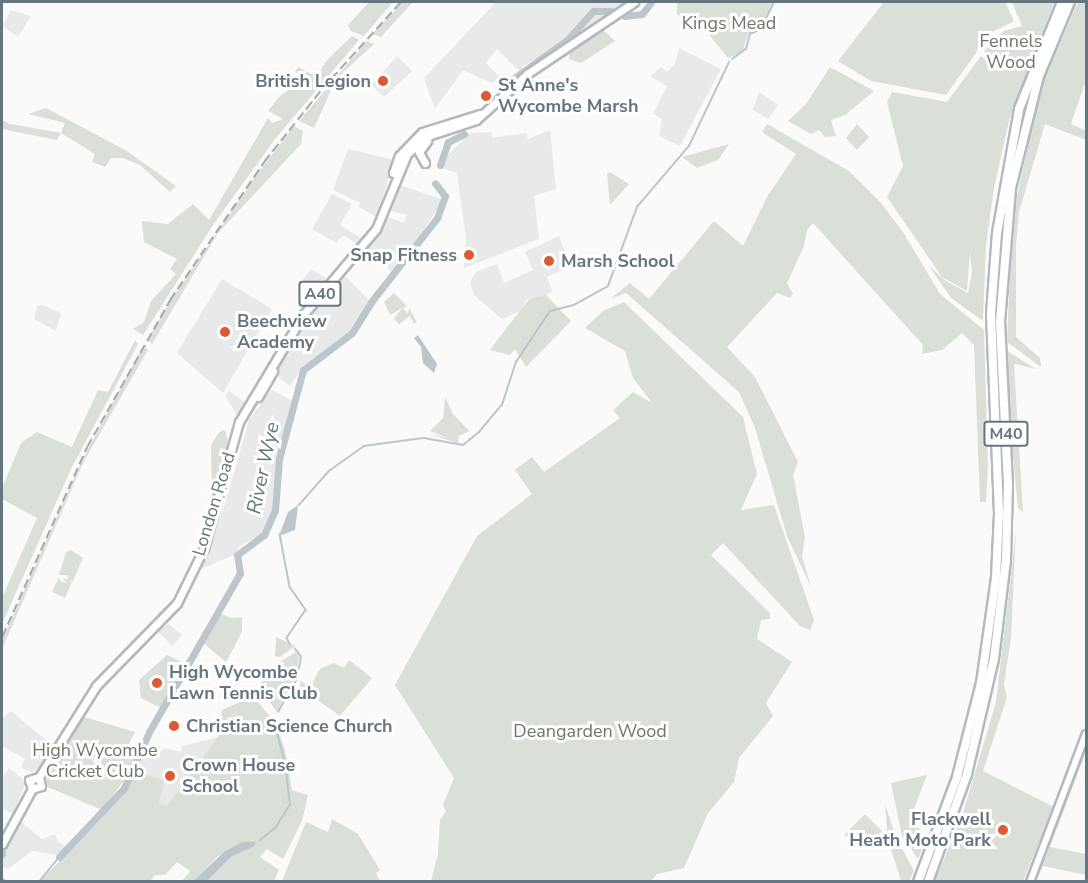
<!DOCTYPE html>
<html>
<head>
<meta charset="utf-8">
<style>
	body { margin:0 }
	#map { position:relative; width:1088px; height:883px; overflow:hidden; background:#fafaf8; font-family:"Nunito Sans",sans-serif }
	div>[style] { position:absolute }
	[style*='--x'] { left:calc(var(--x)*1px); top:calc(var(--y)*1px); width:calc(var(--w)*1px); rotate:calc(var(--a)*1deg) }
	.built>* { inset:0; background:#e8e9e9 }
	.green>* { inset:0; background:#dadfd7 }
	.water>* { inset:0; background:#bbc7cb }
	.stream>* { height:1.5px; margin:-0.75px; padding:0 0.75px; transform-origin:0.75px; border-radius:0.75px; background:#bbc7cb }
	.river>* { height:7px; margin:-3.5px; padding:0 3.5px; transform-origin:3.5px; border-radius:3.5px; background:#bbc7cb }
	.roads { filter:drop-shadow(2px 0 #b3babf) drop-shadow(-2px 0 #b3babf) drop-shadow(0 2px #b3babf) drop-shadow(0 -2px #b3babf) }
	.secondary>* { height:6px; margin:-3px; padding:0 3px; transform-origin:3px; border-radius:3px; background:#fff }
	.primary>* { height:7px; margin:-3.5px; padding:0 3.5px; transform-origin:3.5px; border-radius:3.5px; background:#fff }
	.highway>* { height:8px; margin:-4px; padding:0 4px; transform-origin:4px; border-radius:4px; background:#fff }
	.rail>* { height:1.5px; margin-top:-0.75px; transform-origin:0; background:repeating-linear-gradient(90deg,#a2aab0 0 9px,transparent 0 13.5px) }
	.dots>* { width:16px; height:16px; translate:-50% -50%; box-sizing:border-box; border:3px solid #fff; border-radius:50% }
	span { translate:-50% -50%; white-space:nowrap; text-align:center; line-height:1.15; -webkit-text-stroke:6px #fff; paint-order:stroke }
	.shield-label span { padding:2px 4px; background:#fff; border:2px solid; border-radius:4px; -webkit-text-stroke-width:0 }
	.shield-label { font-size:16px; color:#657683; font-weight:700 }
	.park-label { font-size:18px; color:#687a64 }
	.poi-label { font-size:18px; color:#657683; font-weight:700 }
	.right { translate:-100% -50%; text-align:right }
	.left { translate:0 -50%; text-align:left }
	.street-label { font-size:18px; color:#657683 }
	.water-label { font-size:20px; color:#60757c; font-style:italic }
	.frame { position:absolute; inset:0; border:3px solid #657683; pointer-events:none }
</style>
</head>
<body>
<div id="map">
	<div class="built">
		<div style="clip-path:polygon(496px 2px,626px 2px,617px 10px,594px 9px,556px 49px,523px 66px,521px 73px,497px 49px,486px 63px,500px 77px,492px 83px,463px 70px,435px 109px,424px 78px)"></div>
		<div style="clip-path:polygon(11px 10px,31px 16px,18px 37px,2px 26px)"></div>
		<div style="clip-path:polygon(613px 12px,611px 14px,579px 34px,578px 30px,593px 13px)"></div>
		<div style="clip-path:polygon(679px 48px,721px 69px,680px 146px,659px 136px,662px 119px,653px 114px,667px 86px,650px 76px,661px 67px,667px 72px,675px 64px)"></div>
		<div style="clip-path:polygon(397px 56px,412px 71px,384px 97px,371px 85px)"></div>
		<div style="clip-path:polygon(759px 92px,778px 105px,768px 119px,753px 110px)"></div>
		<div style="clip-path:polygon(550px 130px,556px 189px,534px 196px,539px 239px,464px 268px,466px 239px,457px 173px,441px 168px,444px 159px,470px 133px,492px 132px,492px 138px,526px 133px,528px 139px)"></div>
		<div style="clip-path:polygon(348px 149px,394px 160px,377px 217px,359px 207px,360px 203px,333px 190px)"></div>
		<div style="clip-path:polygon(397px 184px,443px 200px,395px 275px,366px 247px,388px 217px,404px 223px,407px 215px,391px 211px)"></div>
		<div style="clip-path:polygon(332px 194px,352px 204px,340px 225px,362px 239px,357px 244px,343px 235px,336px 243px,312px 229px)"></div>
		<div style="clip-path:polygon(559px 236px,571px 266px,547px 277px,552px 291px,545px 296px,527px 299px,520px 311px,502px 319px,474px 295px,470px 282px,476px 272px,497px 264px,504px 283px,533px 270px,525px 252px)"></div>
		<div style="clip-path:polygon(311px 269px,326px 278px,315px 291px,302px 281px)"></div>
		<div style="clip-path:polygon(342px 273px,372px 303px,355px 328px,304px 366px,290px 386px,279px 378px,276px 369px,298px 331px,309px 323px,311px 312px)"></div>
		<div style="clip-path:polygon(222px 279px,272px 309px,223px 393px,177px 353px)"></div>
		<div style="clip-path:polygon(42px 305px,61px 313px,56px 331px,34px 319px,37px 306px)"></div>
		<div style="clip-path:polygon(271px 390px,296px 402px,278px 460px,274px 510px,261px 534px,239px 547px,236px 554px,201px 569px,225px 504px,249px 420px)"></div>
		<div style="clip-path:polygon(229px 391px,246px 403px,237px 415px,225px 396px)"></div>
		<div style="clip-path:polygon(168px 624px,182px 635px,172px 646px,158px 632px)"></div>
		<div style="clip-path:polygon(11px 711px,46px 740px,50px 750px,38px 769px,32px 772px,21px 768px,25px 759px,2px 746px,2px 718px)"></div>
		<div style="clip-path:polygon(219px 737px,167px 806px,159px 804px,165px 780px,135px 771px,144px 751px,153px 752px,157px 746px,181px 752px,182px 746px)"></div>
		<div style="clip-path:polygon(9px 768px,23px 779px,25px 785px,13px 814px,2px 808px,2px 778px)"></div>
		<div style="clip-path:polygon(20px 821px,42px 839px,55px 834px,58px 842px,67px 847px,58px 855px,32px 851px,8px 869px,2px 867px,2px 850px)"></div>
	</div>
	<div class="green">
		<div style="clip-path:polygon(369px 2px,393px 2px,364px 36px,351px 31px,348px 25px)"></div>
		<div style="clip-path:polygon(403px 2px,413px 2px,381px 37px,372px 34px)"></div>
		<div style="clip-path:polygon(677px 2px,772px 2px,769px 14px,761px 26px,749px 32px,742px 52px,728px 58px,703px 27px,683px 23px,684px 18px,677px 14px)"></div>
		<div style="clip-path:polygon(884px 2px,1005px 2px,1014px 21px,982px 37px,976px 53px,946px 95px,871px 81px,838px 61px)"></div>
		<div style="clip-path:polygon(1012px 2px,1054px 2px,1009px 121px,994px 188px,986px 245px,983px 321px,951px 298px,929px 266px,946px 281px,968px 293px,972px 272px,970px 251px,967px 291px,942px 277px,887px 197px,903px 166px,887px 102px,892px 92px,947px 102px,981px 56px,995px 67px,984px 51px,1004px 31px,1022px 26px)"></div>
		<div style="clip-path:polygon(1078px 2px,1086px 2px,1086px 80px,1071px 124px,1086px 131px,1086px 140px,1045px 124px,1019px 212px,1016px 244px,1016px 337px,1040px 358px,1041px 367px,1007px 342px,1012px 219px,1041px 87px)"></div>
		<div style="clip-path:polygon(603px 30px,615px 41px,581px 63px,569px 59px,569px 51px)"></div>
		<div style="clip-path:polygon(352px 36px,359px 40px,275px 139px,213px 225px,143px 335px,133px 329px,144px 322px,151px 301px,176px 274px,170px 269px,177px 259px,144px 242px,142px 221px,168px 224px,193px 204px,209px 220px,268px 118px,272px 123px,283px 119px,268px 111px,280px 96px,303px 80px,303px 76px,295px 72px,298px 67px,317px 77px,326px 61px)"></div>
		<div style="clip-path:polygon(367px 41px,374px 44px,336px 79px,314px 128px,299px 121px)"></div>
		<div style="clip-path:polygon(830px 67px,874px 91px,845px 115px,831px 120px,836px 136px,825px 137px,819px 130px,811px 134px,788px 121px,806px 104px)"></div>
		<div style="clip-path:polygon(46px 108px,127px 151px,176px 186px,170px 192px,140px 165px,123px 158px,111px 158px,105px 167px,92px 162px,95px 154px,61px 133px,65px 123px,28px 114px)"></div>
		<div style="clip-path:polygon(2px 120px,10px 124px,61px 133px,57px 140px,2px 129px)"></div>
		<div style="clip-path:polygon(767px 124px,849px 171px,881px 203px,903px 232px,940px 294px,984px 330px,988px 466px,986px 502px,980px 502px,974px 345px,962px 333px,942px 350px,922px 354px,923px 345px,813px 223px,807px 230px,804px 246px,787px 283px,793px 294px,790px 298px,777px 293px,727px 347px,755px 377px,798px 462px,793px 474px,805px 538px,802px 556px,811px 587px,787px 536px,755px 428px,739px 392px,626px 293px,610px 299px,630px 283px,649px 299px,714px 221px,743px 246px,767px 197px,796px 154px,762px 132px)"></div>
		<div style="clip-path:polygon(857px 124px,869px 137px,857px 150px,846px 138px)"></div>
		<div style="clip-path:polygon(294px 126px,303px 131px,301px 144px,218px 233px,152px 344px,147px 340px,175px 294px,255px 177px)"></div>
		<div style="clip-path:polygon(729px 144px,718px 160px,697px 168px,682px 157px)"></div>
		<div style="clip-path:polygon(610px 172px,629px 184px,610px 205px,607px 174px)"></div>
		<div style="clip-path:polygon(394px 293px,407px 306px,403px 308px,408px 314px,409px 308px,417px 322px,414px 324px,410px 316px,399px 324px,394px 319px,402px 308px,390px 315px,384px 302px)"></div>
		<div style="clip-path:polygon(546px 295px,571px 321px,526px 367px,515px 349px,510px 355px,490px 350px,529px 299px)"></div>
		<div style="clip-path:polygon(624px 302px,743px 417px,757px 474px,741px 510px,774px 505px,814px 620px,810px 630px,800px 626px,723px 543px,711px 555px,770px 613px,770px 619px,761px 620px,757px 639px,792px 662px,766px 703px,773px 716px,739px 758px,734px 782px,708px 813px,684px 868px,657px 874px,651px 881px,431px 881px,438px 854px,440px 820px,446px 811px,443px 805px,454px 778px,395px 685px,477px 536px,532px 494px,515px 470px,532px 457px,544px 472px,620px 418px,613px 410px,633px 392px,652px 403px,633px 378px,625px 351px,585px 328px,603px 311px)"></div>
		<div style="clip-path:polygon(135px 340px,138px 344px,71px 469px,2px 624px,2px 598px,37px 518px,2px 499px,2px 488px,21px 443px,37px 432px,72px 447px,98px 390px,108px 392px)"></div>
		<div style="clip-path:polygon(143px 346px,148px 350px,84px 461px,2px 649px,2px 640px,83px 458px)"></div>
		<div style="clip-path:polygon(1007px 351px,1036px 369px,1014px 364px,1023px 512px,1018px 508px,1011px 436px)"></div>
		<div style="clip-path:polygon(445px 397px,453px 414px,469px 431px,459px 436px,458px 443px,429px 434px,448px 438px,430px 431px,443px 418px)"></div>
		<div style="clip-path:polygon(225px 430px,228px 442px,212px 506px,211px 446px,219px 432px)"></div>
		<div style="clip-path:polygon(1016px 531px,1011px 638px,1004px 685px,1007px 697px,983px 771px,1054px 807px,1023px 881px,935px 881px,962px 816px,996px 702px)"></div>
		<div style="clip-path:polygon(71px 550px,83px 558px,73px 581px,68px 580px,72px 582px,65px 598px,52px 592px,59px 577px,60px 581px,67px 583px,63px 579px,68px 579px,68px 575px,59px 575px,66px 552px)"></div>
		<div style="clip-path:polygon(217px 612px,231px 618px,242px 617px,242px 632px,226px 662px,202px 642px)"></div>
		<div style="clip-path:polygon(276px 637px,295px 646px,280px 657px,275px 656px)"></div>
		<div style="clip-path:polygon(296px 652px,299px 656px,295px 677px,277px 712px,258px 686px,275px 665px)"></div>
		<div style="clip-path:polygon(167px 655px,184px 663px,161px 708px,141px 698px,139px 680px)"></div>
		<div style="clip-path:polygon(349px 660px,372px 678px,340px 716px,300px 687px,300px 681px,311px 686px,320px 669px,334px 663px,344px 668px)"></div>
		<div style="clip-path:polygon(253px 696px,276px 724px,285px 750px,292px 790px,308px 795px,302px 821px,283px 859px,267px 849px,260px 857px,279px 870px,274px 881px,207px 881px,231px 857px,255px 846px,252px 840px,218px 856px,193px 881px,182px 881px,190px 871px,177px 862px,165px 875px,155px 875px,150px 881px,39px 882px,101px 819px,135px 771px,165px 780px,159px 803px,167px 806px,218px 737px,222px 710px)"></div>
		<div style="clip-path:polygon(81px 716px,135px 732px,129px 743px,138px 752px,131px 771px,102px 810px,45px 786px,50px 767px)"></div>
		<div style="clip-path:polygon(1086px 740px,1086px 752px,1050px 847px,1086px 854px,1086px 875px,1043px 866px,1036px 881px,1032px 882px)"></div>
		<div style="clip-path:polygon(927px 775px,911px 817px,926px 839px,918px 859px,902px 836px,891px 783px)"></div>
		<div style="clip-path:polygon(885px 804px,895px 835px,914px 871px,909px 881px,901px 881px,888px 840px)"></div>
		<div style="clip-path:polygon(865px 814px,882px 831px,867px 848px,844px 835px)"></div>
		<div style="clip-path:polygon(332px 819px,358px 834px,380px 870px,376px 873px,380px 881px,282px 881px,306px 822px,328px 832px)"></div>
	</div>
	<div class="water">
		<div style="clip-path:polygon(418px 335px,437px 364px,434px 373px,423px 363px,421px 347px,414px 338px)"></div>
		<div style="clip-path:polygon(298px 505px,295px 530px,279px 536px,288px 512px)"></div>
		<div style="clip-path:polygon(255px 841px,255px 846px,231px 857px,207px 881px,193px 881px,224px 852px,242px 842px)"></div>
	</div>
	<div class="stream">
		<div style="--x:785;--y:2;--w:5;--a:0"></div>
		<div style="--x:732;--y:59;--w:17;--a:-36"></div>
		<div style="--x:746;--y:49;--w:16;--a:-75"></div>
		<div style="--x:750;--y:34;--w:12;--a:-24"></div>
		<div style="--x:761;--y:29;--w:30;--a:-64"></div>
		<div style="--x:299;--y:505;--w:45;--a:-48.6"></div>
		<div style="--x:329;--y:471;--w:43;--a:-35.5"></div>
		<div style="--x:364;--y:446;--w:61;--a:-7.6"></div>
		<div style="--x:424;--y:438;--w:40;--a:10"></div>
		<div style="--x:463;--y:445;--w:21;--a:-39"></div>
		<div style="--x:479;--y:432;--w:35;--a:-50"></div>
		<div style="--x:502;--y:405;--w:45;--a:-72"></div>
		<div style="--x:516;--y:362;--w:61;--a:-56.3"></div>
		<div style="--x:550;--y:311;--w:25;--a:-14"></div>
		<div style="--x:574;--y:305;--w:39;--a:-29"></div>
		<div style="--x:608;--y:286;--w:84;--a:-69.8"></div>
		<div style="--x:637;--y:207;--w:80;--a:-49.6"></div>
		<div style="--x:689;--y:146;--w:93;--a:-64.5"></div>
		<div style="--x:280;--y:534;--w:54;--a:79.3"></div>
		<div style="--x:290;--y:587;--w:28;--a:55"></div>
		<div style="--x:306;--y:610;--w:34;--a:124"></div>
		<div style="--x:287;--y:638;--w:7;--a:63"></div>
		<div style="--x:278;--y:712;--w:38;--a:-60"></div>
		<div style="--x:297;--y:679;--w:22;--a:-80"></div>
		<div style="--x:301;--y:657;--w:10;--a:-127"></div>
		<div style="--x:260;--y:840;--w:21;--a:-39"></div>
		<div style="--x:276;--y:827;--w:26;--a:-58"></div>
		<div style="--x:290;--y:805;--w:42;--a:-96.8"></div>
		<div style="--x:285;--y:763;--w:42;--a:-105"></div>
		<div style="--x:2;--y:878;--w:6;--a:39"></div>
		<div style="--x:39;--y:882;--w:32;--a:-51"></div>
	</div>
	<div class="river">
		<div style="--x:625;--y:16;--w:17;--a:-7"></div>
		<div style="--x:642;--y:14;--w:15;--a:-53"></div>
		<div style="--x:510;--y:81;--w:70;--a:-35.7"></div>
		<div style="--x:567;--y:40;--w:39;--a:-48"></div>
		<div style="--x:593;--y:11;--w:18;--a:0"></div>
		<div style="--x:440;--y:165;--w:24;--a:-71"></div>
		<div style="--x:448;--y:142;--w:18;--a:-27"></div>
		<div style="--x:2;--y:854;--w:2;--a:-90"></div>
		<div style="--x:59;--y:857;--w:95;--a:-46.7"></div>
		<div style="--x:124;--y:788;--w:61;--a:-65.9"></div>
		<div style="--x:149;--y:732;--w:183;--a:-60.2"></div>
		<div style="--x:240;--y:573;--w:18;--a:-99"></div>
		<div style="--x:237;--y:555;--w:34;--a:-37"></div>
		<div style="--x:264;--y:535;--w:27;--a:-66"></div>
		<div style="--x:275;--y:510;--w:51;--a:-85.5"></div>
		<div style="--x:279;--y:459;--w:92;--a:-74.9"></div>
		<div style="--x:303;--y:370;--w:61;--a:-37.1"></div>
		<div style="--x:352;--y:333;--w:36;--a:-58"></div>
		<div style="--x:371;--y:302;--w:107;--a:-51.8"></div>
		<div style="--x:437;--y:218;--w:23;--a:-70"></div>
		<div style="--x:445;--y:196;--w:16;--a:-128"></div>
	</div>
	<div class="roads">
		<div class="secondary">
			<div style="--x:1030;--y:882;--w:158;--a:-69.3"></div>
		</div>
		<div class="primary">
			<div style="--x:425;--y:163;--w:13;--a:-119"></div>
			<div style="--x:419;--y:152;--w:14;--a:-54"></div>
			<div style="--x:393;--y:173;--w:18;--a:-71"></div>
			<div style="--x:399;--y:156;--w:33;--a:-46"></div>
			<div style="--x:422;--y:132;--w:61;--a:-17.2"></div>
			<div style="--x:258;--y:397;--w:30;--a:-60"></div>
			<div style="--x:32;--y:789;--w:9;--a:-18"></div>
			<div style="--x:41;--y:786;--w:9;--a:-103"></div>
			<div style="--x:39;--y:777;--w:107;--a:-57.9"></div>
			<div style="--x:96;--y:686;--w:116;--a:-45.7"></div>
			<div style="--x:177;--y:603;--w:61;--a:-63.9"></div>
			<div style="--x:204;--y:548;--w:131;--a:-74.5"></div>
			<div style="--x:239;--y:422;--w:125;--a:-59.1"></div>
			<div style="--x:303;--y:315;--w:113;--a:-49.7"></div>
			<div style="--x:376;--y:229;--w:81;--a:-67.5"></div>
			<div style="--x:407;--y:154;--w:25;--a:-43"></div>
			<div style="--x:425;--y:137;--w:54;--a:-18.4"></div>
			<div style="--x:476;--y:120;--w:69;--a:-42"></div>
			<div style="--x:527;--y:74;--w:129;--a:-33.9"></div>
			<div style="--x:2;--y:844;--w:63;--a:-61.4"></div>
			<div style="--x:32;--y:789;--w:9;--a:-108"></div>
			<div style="--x:29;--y:780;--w:10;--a:-17"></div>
		</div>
		<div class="highway">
			<div style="--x:918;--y:882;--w:112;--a:-69.6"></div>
			<div style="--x:957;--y:777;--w:97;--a:-75.7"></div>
			<div style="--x:981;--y:683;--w:107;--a:-81.9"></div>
			<div style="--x:996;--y:577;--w:64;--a:-87.3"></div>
			<div style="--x:999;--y:513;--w:199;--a:-92.3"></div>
			<div style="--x:991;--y:314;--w:81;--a:-85.8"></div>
			<div style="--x:997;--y:233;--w:126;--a:-79.9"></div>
			<div style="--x:1019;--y:109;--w:115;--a:-68.1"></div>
			<div style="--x:928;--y:882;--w:115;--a:-70.1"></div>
			<div style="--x:967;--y:774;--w:118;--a:-76.8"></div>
			<div style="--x:994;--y:659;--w:100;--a:-83.1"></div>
			<div style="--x:1006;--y:560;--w:75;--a:-88.5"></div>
			<div style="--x:1008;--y:485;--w:163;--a:-92.8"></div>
			<div style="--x:1000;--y:322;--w:134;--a:-85.3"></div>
			<div style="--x:1011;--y:188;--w:115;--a:-76"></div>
			<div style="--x:1039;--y:76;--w:80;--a:-67.3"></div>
		</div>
	</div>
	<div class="rail">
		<div style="--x:2;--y:637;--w:208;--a:-65.9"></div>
		<div style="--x:87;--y:447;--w:169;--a:-60.5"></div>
		<div style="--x:170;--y:300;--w:167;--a:-55.7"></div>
		<div style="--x:264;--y:162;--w:93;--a:-51.5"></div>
		<div style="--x:322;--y:89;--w:118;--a:-47.8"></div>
	</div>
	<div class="dots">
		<div style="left:383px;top:81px;background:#e4572e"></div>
		<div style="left:486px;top:96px;background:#e4572e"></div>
		<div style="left:469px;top:255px;background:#e4572e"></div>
		<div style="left:549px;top:261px;background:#e4572e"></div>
		<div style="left:225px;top:332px;background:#e4572e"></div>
		<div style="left:157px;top:683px;background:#e4572e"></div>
		<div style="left:174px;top:726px;background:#e4572e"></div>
		<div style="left:170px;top:776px;background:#e4572e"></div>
		<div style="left:1003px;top:830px;background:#e4572e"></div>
	</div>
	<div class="shield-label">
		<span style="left:320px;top:294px">A40</span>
		<span style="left:1006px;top:434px">M40</span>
	</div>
	<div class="park-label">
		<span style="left:729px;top:23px">Kings Mead</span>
		<span style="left:1011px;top:52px">Fennels<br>Wood</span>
		<span style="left:590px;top:731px">Deangarden Wood</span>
		<span style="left:95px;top:761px">High Wycombe<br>Cricket Club</span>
	</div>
	<div class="poi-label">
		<span class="right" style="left:371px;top:81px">British Legion</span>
		<span class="left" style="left:498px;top:96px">St Anne's<br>Wycombe Marsh</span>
		<span class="right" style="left:457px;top:255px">Snap Fitness</span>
		<span class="left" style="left:561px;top:261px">Marsh School</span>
		<span class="left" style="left:237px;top:332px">Beechview<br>Academy</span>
		<span class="left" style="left:169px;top:683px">High Wycombe<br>Lawn Tennis Club</span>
		<span class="left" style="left:186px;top:726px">Christian Science Church</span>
		<span class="left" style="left:182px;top:776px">Crown House<br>School</span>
		<span class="right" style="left:991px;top:830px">Flackwell<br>Heath Moto Park</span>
	</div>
	<div class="street-label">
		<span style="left:214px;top:504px;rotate:-73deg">London Road</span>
	</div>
	<div class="water-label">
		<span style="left:263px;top:468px;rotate:-78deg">River Wye</span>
	</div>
	<div class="frame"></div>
</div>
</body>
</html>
